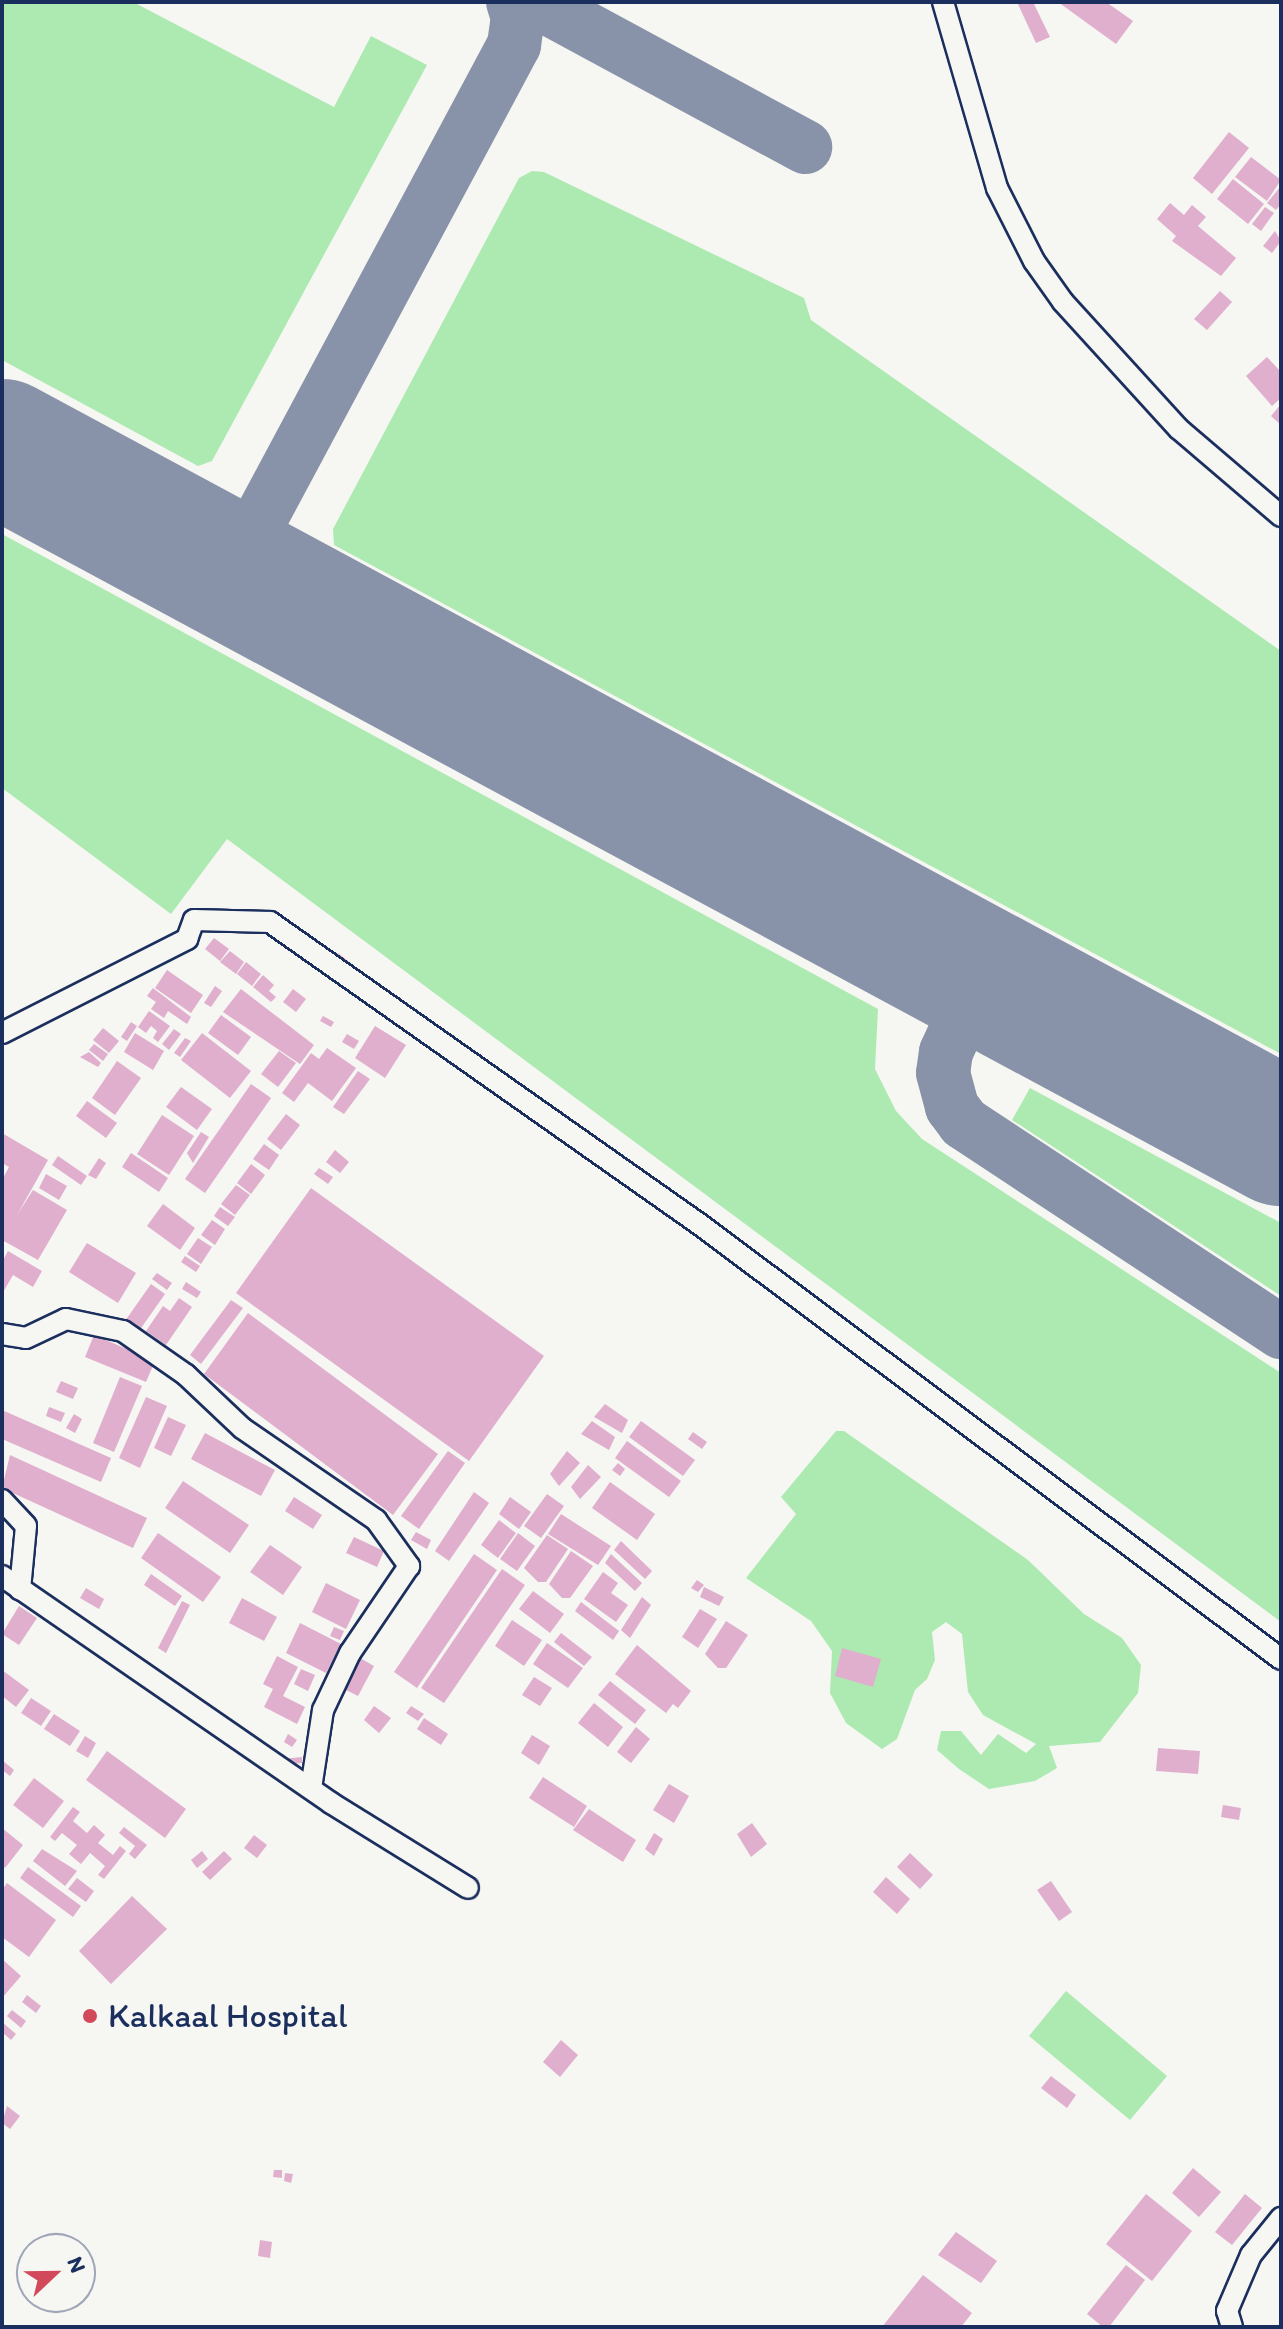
<!DOCTYPE html>
<html>
<head>
<meta charset="utf-8">
<style>
	body { margin:0 }
	#map { position:relative; width:1283px; height:2329px; overflow:hidden; background:#f6f6f2; font-family:Itim,sans-serif }
	div>[style] { position:absolute }
	[style*='--x'] { left:calc(var(--x)*1px); top:calc(var(--y)*1px); width:calc(var(--w)*1px); rotate:calc(var(--a)*1deg) }
	.green>* { inset:0; background:#adeab1 }
	.taxiway>* { height:54px; margin:-27px; padding:0 27px; transform-origin:27px; border-radius:27px; background:#8892a8 }
	.runway>* { height:138px; margin:-69px; padding:0 69px; transform-origin:69px; border-radius:69px; background:#8892a8 }
	.building>* { inset:0; background:#e0afce }
	.roads { filter:drop-shadow(2px 0 #1b2f5e) drop-shadow(-2px 0 #1b2f5e) drop-shadow(0 2px #1b2f5e) drop-shadow(0 -2px #1b2f5e) }
	.minor>* { height:20px; margin:-10px; padding:0 10px; transform-origin:10px; border-radius:10px; background:#f6f6f2 }
	.dots>* { width:22px; height:22px; translate:-50% -50%; box-sizing:border-box; border:4px solid #f6f6f2; border-radius:50% }
	span { translate:-50% -50%; white-space:nowrap; text-align:center; line-height:1.15; -webkit-text-stroke:6px #f6f6f2; paint-order:stroke }
	.poi-label { font-size:34px; color:#1b2f5e }
	.left { translate:0 -50%; text-align:left }
	.frame { position:absolute; inset:0; border:4px solid #1b2f5e; pointer-events:none }
	.north { position:absolute; left:16px; top:2233px; width:80px; height:80px; box-sizing:border-box; background:#f6f6f2; border:2px solid #9ea6b7; border-radius:50%; rotate:68deg; font-size:22px; font-weight:700; line-height:32px; text-align:center; color:#1b2f5e }
	.north::after { content:''; display:block; margin:auto; width:28px; height:36px; background:#d1495b; clip-path:polygon(50% 0,100% 100%,50% 72%,0 100%) }
</style>
</head>
<body>
<div id="map">
	<div class="green">
		<div style="clip-path:polygon(2px 2px,133px 2px,334px 107px,371px 36px,427px 65px,212px 461px,198px 466px,2px 360px)"></div>
		<div style="clip-path:polygon(532px 171px,544px 172px,804px 298px,811px 320px,1281px 651px,1281px 1054px,334px 545px,333px 529px,519px 178px)"></div>
		<div style="clip-path:polygon(2px 534px,878px 1009px,875px 1069px,896px 1111px,922px 1139px,1281px 1373px,1281px 1622px,227px 839px,171px 914px,2px 788px)"></div>
		<div style="clip-path:polygon(1030px 1088px,1281px 1223px,1281px 1296px,1012px 1120px)"></div>
		<div style="clip-path:polygon(836px 1431px,844px 1431px,1028px 1560px,1084px 1614px,1122px 1638px,1141px 1665px,1138px 1693px,1100px 1742px,1049px 1746px,1057px 1768px,1035px 1781px,989px 1789px,959px 1769px,937px 1750px,941px 1731px,961px 1731px,981px 1755px,998px 1734px,1026px 1753px,1036px 1744px,983px 1715px,968px 1692px,962px 1634px,946px 1622px,932px 1632px,935px 1660px,927px 1679px,915px 1690px,897px 1739px,882px 1749px,846px 1723px,830px 1693px,832px 1651px,811px 1621px,746px 1578px,796px 1514px,781px 1497px)"></div>
		<div style="clip-path:polygon(1066px 1991px,1167px 2076px,1130px 2120px,1029px 2036px)"></div>
	</div>
	<div class="taxiway">
		<div style="--x:537;--y:2;--w:305;--a:28.4"></div>
		<div style="--x:232;--y:572;--w:598;--a:-61.85"></div>
		<div style="--x:514;--y:45;--w:27;--a:-82"></div>
		<div style="--x:518;--y:18;--w:17;--a:-107"></div>
		<div style="--x:981;--y:975;--w:85;--a:114.4"></div>
		<div style="--x:946;--y:1052;--w:21;--a:98"></div>
		<div style="--x:943;--y:1073;--w:35;--a:75"></div>
		<div style="--x:952;--y:1107;--w:20;--a:53"></div>
		<div style="--x:964;--y:1123;--w:380;--a:33.4"></div>
	</div>
	<div class="runway">
		<div style="--x:2;--y:448;--w:1453;--a:28.31"></div>
	</div>
	<div class="building">
		<div style="clip-path:polygon(1017px 2px,1033px 2px,1050px 37px,1036px 43px)"></div>
		<div style="clip-path:polygon(1058px 2px,1106px 2px,1133px 21px,1116px 44px)"></div>
		<div style="clip-path:polygon(1229px 132px,1249px 148px,1212px 194px,1193px 178px)"></div>
		<div style="clip-path:polygon(1251px 157px,1281px 180px,1267px 201px,1235px 177px)"></div>
		<div style="clip-path:polygon(1233px 179px,1264px 204px,1248px 224px,1217px 199px)"></div>
		<div style="clip-path:polygon(1281px 186px,1281px 204px,1276px 210px,1267px 203px)"></div>
		<div style="clip-path:polygon(1170px 203px,1184px 215px,1192px 205px,1206px 217px,1198px 226px,1236px 258px,1221px 276px,1172px 241px,1176px 236px,1157px 219px)"></div>
		<div style="clip-path:polygon(1265px 207px,1274px 213px,1261px 231px,1252px 224px)"></div>
		<div style="clip-path:polygon(1275px 231px,1281px 241px,1272px 253px,1263px 246px)"></div>
		<div style="clip-path:polygon(1220px 291px,1232px 302px,1207px 330px,1194px 319px)"></div>
		<div style="clip-path:polygon(1267px 357px,1281px 372px,1281px 398px,1272px 406px,1246px 376px)"></div>
		<div style="clip-path:polygon(1281px 404px,1281px 425px,1271px 416px)"></div>
		<div style="clip-path:polygon(214px 938px,229px 949px,220px 961px,205px 949px)"></div>
		<div style="clip-path:polygon(230px 951px,244px 962px,236px 974px,220px 962px)"></div>
		<div style="clip-path:polygon(338px 953px,353px 965px,347px 972px,333px 961px)"></div>
		<div style="clip-path:polygon(246px 962px,261px 974px,252px 986px,237px 974px)"></div>
		<div style="clip-path:polygon(167px 970px,203px 995px,191px 1013px,155px 988px)"></div>
		<div style="clip-path:polygon(263px 975px,274px 985px,269px 991px,276px 997px,271px 1002px,253px 987px)"></div>
		<div style="clip-path:polygon(215px 986px,222px 991px,211px 1007px,204px 1003px)"></div>
		<div style="clip-path:polygon(153px 988px,191px 1017px,187px 1024px,168px 1011px,164px 1018px,151px 1009px,156px 1002px,147px 996px)"></div>
		<div style="clip-path:polygon(241px 989px,314px 1045px,300px 1064px,223px 1012px)"></div>
		<div style="clip-path:polygon(293px 989px,306px 999px,296px 1012px,283px 1002px)"></div>
		<div style="clip-path:polygon(149px 1011px,170px 1026px,158px 1042px,153px 1038px,157px 1031px,151px 1026px,146px 1033px,138px 1027px)"></div>
		<div style="clip-path:polygon(221px 1015px,251px 1037px,238px 1055px,208px 1033px)"></div>
		<div style="clip-path:polygon(323px 1016px,334px 1022px,331px 1027px,320px 1021px)"></div>
		<div style="clip-path:polygon(131px 1022px,137px 1026px,127px 1041px,121px 1037px)"></div>
		<div style="clip-path:polygon(375px 1026px,406px 1045px,385px 1078px,355px 1058px)"></div>
		<div style="clip-path:polygon(103px 1028px,119px 1041px,109px 1053px,93px 1040px)"></div>
		<div style="clip-path:polygon(174px 1029px,181px 1034px,169px 1050px,162px 1044px)"></div>
		<div style="clip-path:polygon(135px 1033px,164px 1051px,153px 1070px,124px 1052px)"></div>
		<div style="clip-path:polygon(202px 1033px,251px 1071px,230px 1098px,181px 1060px)"></div>
		<div style="clip-path:polygon(347px 1034px,359px 1041px,354px 1049px,342px 1042px)"></div>
		<div style="clip-path:polygon(185px 1038px,191px 1041px,180px 1057px,174px 1053px)"></div>
		<div style="clip-path:polygon(94px 1044px,108px 1054px,103px 1061px,89px 1050px)"></div>
		<div style="clip-path:polygon(327px 1048px,356px 1068px,332px 1101px,308px 1083px,294px 1102px,282px 1093px,311px 1053px,319px 1059px)"></div>
		<div style="clip-path:polygon(279px 1051px,296px 1063px,278px 1087px,261px 1074px)"></div>
		<div style="clip-path:polygon(89px 1052px,101px 1063px,98px 1067px,80px 1057px)"></div>
		<div style="clip-path:polygon(117px 1061px,141px 1078px,115px 1115px,92px 1098px)"></div>
		<div style="clip-path:polygon(358px 1071px,370px 1079px,344px 1114px,333px 1107px)"></div>
		<div style="clip-path:polygon(251px 1084px,271px 1098px,205px 1193px,185px 1179px)"></div>
		<div style="clip-path:polygon(181px 1087px,212px 1109px,197px 1130px,166px 1107px)"></div>
		<div style="clip-path:polygon(87px 1101px,117px 1123px,106px 1138px,76px 1116px)"></div>
		<div style="clip-path:polygon(286px 1114px,300px 1125px,281px 1150px,267px 1139px)"></div>
		<div style="clip-path:polygon(162px 1115px,194px 1136px,169px 1175px,137px 1154px)"></div>
		<div style="clip-path:polygon(201px 1132px,209px 1137px,193px 1163px,187px 1153px)"></div>
		<div style="clip-path:polygon(2px 1133px,48px 1160px,17px 1215px,33px 1190px,67px 1210px,38px 1260px,2px 1240px,2px 1180px,9px 1167px,2px 1163px)"></div>
		<div style="clip-path:polygon(264px 1144px,279px 1155px,269px 1170px,253px 1159px)"></div>
		<div style="clip-path:polygon(335px 1150px,349px 1162px,340px 1173px,326px 1162px)"></div>
		<div style="clip-path:polygon(131px 1153px,168px 1178px,159px 1192px,122px 1167px)"></div>
		<div style="clip-path:polygon(58px 1156px,87px 1176px,81px 1185px,52px 1165px)"></div>
		<div style="clip-path:polygon(99px 1158px,106px 1163px,96px 1179px,88px 1175px)"></div>
		<div style="clip-path:polygon(251px 1164px,265px 1175px,251px 1194px,237px 1183px)"></div>
		<div style="clip-path:polygon(319px 1168px,333px 1177px,328px 1184px,314px 1174px)"></div>
		<div style="clip-path:polygon(46px 1174px,67px 1186px,59px 1200px,39px 1188px)"></div>
		<div style="clip-path:polygon(236px 1185px,250px 1195px,235px 1215px,221px 1204px)"></div>
		<div style="clip-path:polygon(311px 1188px,544px 1356px,469px 1461px,236px 1293px)"></div>
		<div style="clip-path:polygon(163px 1204px,195px 1228px,180px 1250px,147px 1226px)"></div>
		<div style="clip-path:polygon(220px 1207px,235px 1217px,228px 1226px,214px 1216px)"></div>
		<div style="clip-path:polygon(212px 1220px,225px 1229px,215px 1245px,201px 1235px)"></div>
		<div style="clip-path:polygon(198px 1238px,212px 1247px,201px 1264px,187px 1254px)"></div>
		<div style="clip-path:polygon(87px 1243px,136px 1273px,118px 1303px,69px 1272px)"></div>
		<div style="clip-path:polygon(8px 1251px,42px 1271px,33px 1287px,13px 1275px,2px 1294px,2px 1262px)"></div>
		<div style="clip-path:polygon(185px 1256px,200px 1266px,196px 1272px,181px 1262px)"></div>
		<div style="clip-path:polygon(157px 1273px,172px 1283px,167px 1290px,152px 1279px)"></div>
		<div style="clip-path:polygon(186px 1282px,201px 1292px,197px 1298px,182px 1289px)"></div>
		<div style="clip-path:polygon(151px 1284px,165px 1294px,139px 1331px,125px 1321px)"></div>
		<div style="clip-path:polygon(179px 1298px,192px 1307px,166px 1345px,146px 1331px,163px 1306px,170px 1311px)"></div>
		<div style="clip-path:polygon(231px 1300px,243px 1308px,201px 1364px,190px 1355px)"></div>
		<div style="clip-path:polygon(248px 1313px,438px 1454px,393px 1515px,204px 1374px)"></div>
		<div style="clip-path:polygon(94px 1335px,155px 1361px,146px 1382px,85px 1357px)"></div>
		<div style="clip-path:polygon(120px 1377px,142px 1386px,114px 1452px,93px 1443px)"></div>
		<div style="clip-path:polygon(61px 1381px,78px 1388px,73px 1399px,56px 1392px)"></div>
		<div style="clip-path:polygon(146px 1397px,167px 1406px,140px 1468px,119px 1458px)"></div>
		<div style="clip-path:polygon(605px 1404px,628px 1420px,622px 1433px,594px 1417px)"></div>
		<div style="clip-path:polygon(49px 1407px,65px 1413px,61px 1422px,46px 1416px)"></div>
		<div style="clip-path:polygon(2px 1410px,111px 1458px,101px 1482px,2px 1439px)"></div>
		<div style="clip-path:polygon(74px 1414px,82px 1419px,75px 1433px,66px 1428px)"></div>
		<div style="clip-path:polygon(168px 1417px,186px 1425px,171px 1456px,154px 1448px)"></div>
		<div style="clip-path:polygon(592px 1421px,615px 1437px,609px 1450px,581px 1434px)"></div>
		<div style="clip-path:polygon(641px 1421px,695px 1460px,683px 1476px,629px 1437px)"></div>
		<div style="clip-path:polygon(693px 1432px,707px 1442px,702px 1449px,688px 1439px)"></div>
		<div style="clip-path:polygon(205px 1433px,275px 1470px,261px 1496px,191px 1459px)"></div>
		<div style="clip-path:polygon(627px 1441px,681px 1481px,669px 1497px,615px 1458px)"></div>
		<div style="clip-path:polygon(448px 1451px,465px 1463px,419px 1529px,401px 1516px)"></div>
		<div style="clip-path:polygon(567px 1451px,580px 1463px,559px 1486px,550px 1474px)"></div>
		<div style="clip-path:polygon(10px 1455px,147px 1518px,133px 1548px,2px 1488px)"></div>
		<div style="clip-path:polygon(618px 1463px,625px 1469px,620px 1476px,612px 1470px)"></div>
		<div style="clip-path:polygon(588px 1465px,601px 1477px,580px 1499px,571px 1487px)"></div>
		<div style="clip-path:polygon(183px 1481px,249px 1525px,230px 1553px,165px 1508px)"></div>
		<div style="clip-path:polygon(610px 1482px,655px 1514px,637px 1540px,592px 1508px)"></div>
		<div style="clip-path:polygon(474px 1492px,489px 1503px,449px 1561px,435px 1551px)"></div>
		<div style="clip-path:polygon(547px 1494px,564px 1506px,541px 1538px,524px 1526px)"></div>
		<div style="clip-path:polygon(294px 1497px,322px 1515px,313px 1529px,285px 1511px)"></div>
		<div style="clip-path:polygon(510px 1497px,531px 1512px,519px 1529px,499px 1514px)"></div>
		<div style="clip-path:polygon(561px 1514px,611px 1546px,598px 1565px,548px 1534px)"></div>
		<div style="clip-path:polygon(499px 1520px,516px 1533px,498px 1558px,481px 1545px)"></div>
		<div style="clip-path:polygon(416px 1532px,431px 1540px,427px 1549px,411px 1540px)"></div>
		<div style="clip-path:polygon(158px 1533px,221px 1577px,203px 1602px,141px 1558px)"></div>
		<div style="clip-path:polygon(518px 1533px,535px 1546px,517px 1571px,500px 1559px)"></div>
		<div style="clip-path:polygon(547px 1535px,568px 1549px,546px 1582px,538px 1582px,524px 1568px)"></div>
		<div style="clip-path:polygon(354px 1537px,384px 1551px,377px 1567px,346px 1553px)"></div>
		<div style="clip-path:polygon(621px 1541px,652px 1571px,645px 1579px,614px 1550px)"></div>
		<div style="clip-path:polygon(270px 1545px,302px 1567px,283px 1595px,250px 1572px)"></div>
		<div style="clip-path:polygon(571px 1551px,593px 1566px,570px 1598px,562px 1598px,549px 1584px)"></div>
		<div style="clip-path:polygon(474px 1554px,497px 1570px,417px 1688px,394px 1672px)"></div>
		<div style="clip-path:polygon(611px 1554px,642px 1583px,635px 1591px,605px 1563px)"></div>
		<div style="clip-path:polygon(502px 1569px,525px 1585px,444px 1703px,421px 1688px)"></div>
		<div style="clip-path:polygon(603px 1572px,618px 1583px,611px 1593px,628px 1605px,616px 1622px,584px 1599px)"></div>
		<div style="clip-path:polygon(151px 1574px,182px 1596px,175px 1606px,144px 1585px)"></div>
		<div style="clip-path:polygon(697px 1580px,704px 1585px,698px 1592px,691px 1588px)"></div>
		<div style="clip-path:polygon(326px 1583px,360px 1600px,346px 1629px,312px 1612px)"></div>
		<div style="clip-path:polygon(704px 1587px,724px 1597px,719px 1606px,700px 1597px)"></div>
		<div style="clip-path:polygon(86px 1588px,104px 1599px,99px 1609px,80px 1598px)"></div>
		<div style="clip-path:polygon(533px 1591px,564px 1614px,550px 1633px,519px 1609px)"></div>
		<div style="clip-path:polygon(642px 1597px,651px 1605px,630px 1638px,621px 1630px)"></div>
		<div style="clip-path:polygon(242px 1598px,277px 1617px,264px 1641px,229px 1623px)"></div>
		<div style="clip-path:polygon(182px 1601px,190px 1605px,166px 1653px,158px 1648px)"></div>
		<div style="clip-path:polygon(581px 1602px,619px 1631px,613px 1640px,575px 1611px)"></div>
		<div style="clip-path:polygon(19px 1606px,37px 1618px,19px 1645px,2px 1634px)"></div>
		<div style="clip-path:polygon(700px 1609px,717px 1619px,698px 1648px,682px 1637px)"></div>
		<div style="clip-path:polygon(512px 1620px,542px 1640px,524px 1666px,495px 1646px)"></div>
		<div style="clip-path:polygon(726px 1621px,748px 1635px,726px 1668px,718px 1668px,705px 1654px)"></div>
		<div style="clip-path:polygon(300px 1623px,341px 1644px,326px 1673px,286px 1653px)"></div>
		<div style="clip-path:polygon(334px 1627px,344px 1631px,340px 1640px,330px 1636px)"></div>
		<div style="clip-path:polygon(561px 1633px,592px 1657px,584px 1666px,554px 1642px)"></div>
		<div style="clip-path:polygon(547px 1643px,583px 1668px,568px 1688px,533px 1664px)"></div>
		<div style="clip-path:polygon(637px 1645px,691px 1691px,678px 1708px,673px 1704px,666px 1713px,615px 1674px)"></div>
		<div style="clip-path:polygon(842px 1648px,881px 1659px,873px 1687px,835px 1676px)"></div>
		<div style="clip-path:polygon(277px 1656px,298px 1667px,283px 1696px,305px 1707px,297px 1724px,264px 1707px,273px 1689px,263px 1684px)"></div>
		<div style="clip-path:polygon(360px 1658px,374px 1666px,358px 1696px,344px 1689px)"></div>
		<div style="clip-path:polygon(301px 1669px,315px 1675px,308px 1691px,294px 1684px)"></div>
		<div style="clip-path:polygon(2px 1670px,29px 1690px,16px 1707px,2px 1696px)"></div>
		<div style="clip-path:polygon(534px 1677px,552px 1688px,540px 1706px,522px 1695px)"></div>
		<div style="clip-path:polygon(610px 1681px,646px 1710px,635px 1724px,598px 1695px)"></div>
		<div style="clip-path:polygon(31px 1698px,51px 1711px,41px 1726px,21px 1713px)"></div>
		<div style="clip-path:polygon(594px 1703px,623px 1727px,608px 1747px,578px 1723px)"></div>
		<div style="clip-path:polygon(374px 1706px,391px 1718px,379px 1733px,364px 1720px)"></div>
		<div style="clip-path:polygon(411px 1706px,424px 1714px,418px 1721px,406px 1713px)"></div>
		<div style="clip-path:polygon(54px 1714px,80px 1731px,70px 1746px,44px 1729px)"></div>
		<div style="clip-path:polygon(424px 1718px,448px 1734px,441px 1745px,417px 1729px)"></div>
		<div style="clip-path:polygon(636px 1727px,650px 1739px,631px 1763px,617px 1752px)"></div>
		<div style="clip-path:polygon(288px 1734px,297px 1740px,292px 1747px,284px 1742px)"></div>
		<div style="clip-path:polygon(532px 1735px,550px 1746px,539px 1765px,521px 1753px)"></div>
		<div style="clip-path:polygon(85px 1736px,96px 1743px,88px 1758px,76px 1751px)"></div>
		<div style="clip-path:polygon(1158px 1748px,1200px 1751px,1198px 1774px,1156px 1771px)"></div>
		<div style="clip-path:polygon(107px 1751px,186px 1809px,165px 1838px,86px 1780px)"></div>
		<div style="clip-path:polygon(302px 1757px,302px 1763px,283px 1765px,282px 1759px)"></div>
		<div style="clip-path:polygon(2px 1760px,14px 1770px,10px 1776px,2px 1770px)"></div>
		<div style="clip-path:polygon(543px 1777px,587px 1806px,574px 1827px,529px 1798px)"></div>
		<div style="clip-path:polygon(34px 1778px,64px 1801px,43px 1828px,13px 1805px)"></div>
		<div style="clip-path:polygon(669px 1784px,689px 1796px,674px 1823px,653px 1810px)"></div>
		<div style="clip-path:polygon(1223px 1805px,1241px 1808px,1239px 1820px,1221px 1817px)"></div>
		<div style="clip-path:polygon(73px 1807px,80px 1812px,73px 1821px,87px 1833px,94px 1825px,105px 1835px,98px 1843px,113px 1855px,120px 1846px,126px 1851px,104px 1879px,98px 1875px,105px 1866px,90px 1853px,81px 1864px,69px 1854px,77px 1845px,62px 1833px,55px 1841px,50px 1837px)"></div>
		<div style="clip-path:polygon(589px 1809px,636px 1840px,623px 1862px,573px 1830px)"></div>
		<div style="clip-path:polygon(752px 1823px,767px 1844px,751px 1857px,737px 1834px)"></div>
		<div style="clip-path:polygon(124px 1827px,147px 1845px,135px 1859px,129px 1854px,135px 1846px,119px 1833px)"></div>
		<div style="clip-path:polygon(2px 1828px,23px 1845px,5px 1868px,2px 1865px)"></div>
		<div style="clip-path:polygon(654px 1833px,663px 1839px,654px 1856px,645px 1849px)"></div>
		<div style="clip-path:polygon(254px 1835px,267px 1845px,257px 1858px,244px 1848px)"></div>
		<div style="clip-path:polygon(42px 1849px,77px 1871px,65px 1886px,33px 1861px)"></div>
		<div style="clip-path:polygon(202px 1851px,208px 1859px,197px 1868px,191px 1860px)"></div>
		<div style="clip-path:polygon(224px 1851px,232px 1859px,210px 1880px,202px 1872px)"></div>
		<div style="clip-path:polygon(910px 1853px,933px 1875px,920px 1889px,897px 1867px)"></div>
		<div style="clip-path:polygon(28px 1867px,81px 1906px,73px 1917px,20px 1878px)"></div>
		<div style="clip-path:polygon(886px 1877px,910px 1899px,897px 1914px,873px 1892px)"></div>
		<div style="clip-path:polygon(77px 1878px,94px 1891px,86px 1902px,68px 1889px)"></div>
		<div style="clip-path:polygon(1051px 1881px,1072px 1912px,1059px 1921px,1037px 1890px)"></div>
		<div style="clip-path:polygon(7px 1883px,56px 1920px,29px 1957px,2px 1937px,2px 1890px)"></div>
		<div style="clip-path:polygon(132px 1896px,167px 1929px,111px 1984px,79px 1951px)"></div>
		<div style="clip-path:polygon(2px 1959px,21px 1976px,2px 1998px)"></div>
		<div style="clip-path:polygon(27px 1995px,41px 2006px,36px 2013px,22px 2002px)"></div>
		<div style="clip-path:polygon(12px 2010px,26px 2021px,21px 2028px,7px 2016px)"></div>
		<div style="clip-path:polygon(2px 2022px,16px 2034px,11px 2040px,2px 2032px)"></div>
		<div style="clip-path:polygon(561px 2040px,578px 2055px,560px 2077px,543px 2062px)"></div>
		<div style="clip-path:polygon(1051px 2076px,1076px 2095px,1067px 2108px,1041px 2088px)"></div>
		<div style="clip-path:polygon(7px 2106px,20px 2116px,10px 2129px,2px 2123px)"></div>
		<div style="clip-path:polygon(1193px 2168px,1221px 2192px,1199px 2217px,1172px 2193px)"></div>
		<div style="clip-path:polygon(274px 2170px,282px 2170px,282px 2178px,273px 2177px)"></div>
		<div style="clip-path:polygon(285px 2173px,293px 2174px,291px 2183px,284px 2181px)"></div>
		<div style="clip-path:polygon(1146px 2194px,1192px 2231px,1152px 2281px,1106px 2244px)"></div>
		<div style="clip-path:polygon(1245px 2194px,1262px 2208px,1232px 2245px,1215px 2232px)"></div>
		<div style="clip-path:polygon(956px 2232px,997px 2261px,981px 2283px,938px 2255px)"></div>
		<div style="clip-path:polygon(260px 2240px,272px 2242px,270px 2258px,258px 2256px)"></div>
		<div style="clip-path:polygon(1126px 2265px,1145px 2280px,1109px 2327px,1103px 2327px,1087px 2314px)"></div>
		<div style="clip-path:polygon(923px 2275px,972px 2313px,961px 2327px,882px 2327px)"></div>
	</div>
	<div class="roads">
		<div class="minor">
			<div style="--x:943;--y:2;--w:194;--a:73.8"></div>
			<div style="--x:997;--y:188;--w:82;--a:63.1"></div>
			<div style="--x:1034;--y:261;--w:50;--a:54.7"></div>
			<div style="--x:1063;--y:302;--w:172;--a:47.6"></div>
			<div style="--x:1179;--y:429;--w:134;--a:40.5"></div>
			<div style="--x:2;--y:1033;--w:208;--a:-26.9"></div>
			<div style="--x:187;--y:939;--w:20;--a:-70"></div>
			<div style="--x:194;--y:920;--w:76;--a:1.5"></div>
			<div style="--x:270;--y:922;--w:528;--a:35.13"></div>
			<div style="--x:702;--y:1226;--w:723;--a:36.79"></div>
			<div style="--x:2;--y:1334;--w:24;--a:9"></div>
			<div style="--x:26;--y:1338;--w:44;--a:-25.4"></div>
			<div style="--x:66;--y:1319;--w:58;--a:11.9"></div>
			<div style="--x:123;--y:1331;--w:77;--a:34.9"></div>
			<div style="--x:186;--y:1375;--w:77;--a:43.4"></div>
			<div style="--x:242;--y:1428;--w:163;--a:34.5"></div>
			<div style="--x:376;--y:1520;--w:57;--a:54.3"></div>
			<div style="--x:409;--y:1566;--w:105;--a:124.1"></div>
			<div style="--x:350;--y:1653;--w:63;--a:115.3"></div>
			<div style="--x:323;--y:1710;--w:79;--a:98.7"></div>
			<div style="--x:2;--y:1500;--w:35;--a:47"></div>
			<div style="--x:26;--y:1526;--w:64;--a:95.4"></div>
			<div style="--x:2;--y:1576;--w:400;--a:34.6"></div>
			<div style="--x:331;--y:1803;--w:161;--a:31.8"></div>
			<div style="--x:1232;--y:2327;--w:17;--a:-107"></div>
			<div style="--x:1227;--y:2311;--w:61;--a:-66.8"></div>
			<div style="--x:1251;--y:2255;--w:48;--a:-51"></div>
		</div>
	</div>
	<div class="dots">
		<div style="left:90px;top:2016px;background:#d1495b"></div>
	</div>
	<div class="poi-label">
		<span class="left" style="left:108px;top:2016px">Kalkaal Hospital</span>
	</div>
	<div class="frame"></div>
	<div class="north">N</div>
</div>
</body>
</html>
